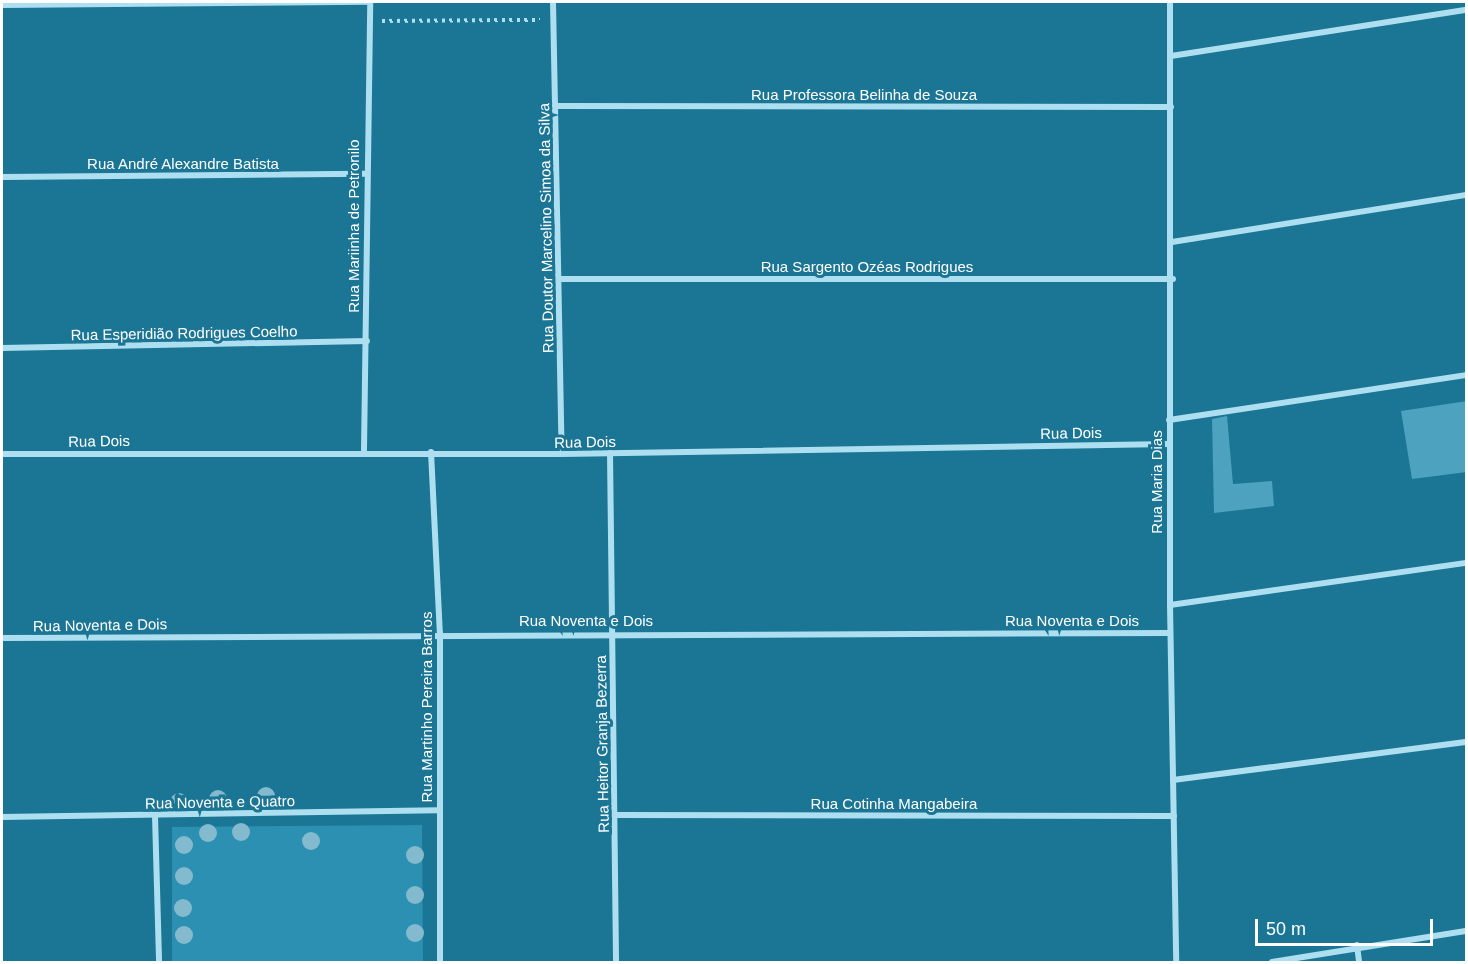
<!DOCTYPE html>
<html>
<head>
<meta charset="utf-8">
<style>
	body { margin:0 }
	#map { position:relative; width:1468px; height:964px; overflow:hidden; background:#1b7595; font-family:Helvetica,sans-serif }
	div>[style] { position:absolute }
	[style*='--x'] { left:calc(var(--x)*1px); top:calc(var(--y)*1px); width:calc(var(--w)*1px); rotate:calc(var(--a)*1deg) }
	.green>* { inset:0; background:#2b90b1 }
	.building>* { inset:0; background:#4ca2bf }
	.path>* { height:4px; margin-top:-2px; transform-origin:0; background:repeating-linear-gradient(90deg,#addff0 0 3px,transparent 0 7.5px) }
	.minor>* { height:6px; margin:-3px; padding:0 3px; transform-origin:3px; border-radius:3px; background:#addff0 }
	.trees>* { width:18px; height:18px; margin:-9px; border-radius:50%; background:#84bace }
	span { translate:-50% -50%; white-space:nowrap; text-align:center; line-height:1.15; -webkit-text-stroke:6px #1b7595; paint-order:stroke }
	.street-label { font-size:15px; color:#fff }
	.frame { position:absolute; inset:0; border:3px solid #fff; pointer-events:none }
	.scale { position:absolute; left:1255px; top:919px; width:178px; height:27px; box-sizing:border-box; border:3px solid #fff; border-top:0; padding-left:8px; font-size:18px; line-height:21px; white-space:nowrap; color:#fff; -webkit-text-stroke:4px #1b7595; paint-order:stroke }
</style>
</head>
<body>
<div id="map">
	<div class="green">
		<div style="clip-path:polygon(422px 825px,423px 962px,172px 962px,172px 827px)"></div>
	</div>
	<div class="building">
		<div style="clip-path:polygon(1467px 401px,1467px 472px,1412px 479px,1401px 411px)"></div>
		<div style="clip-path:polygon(1227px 416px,1233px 484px,1272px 481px,1274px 506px,1214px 513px,1212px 419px)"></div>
	</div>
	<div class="path">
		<div style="--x:382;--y:21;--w:158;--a:-0.4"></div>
	</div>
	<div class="minor">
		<div style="--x:553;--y:2;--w:452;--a:88.9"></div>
		<div style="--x:1170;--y:2;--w:603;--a:90"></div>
		<div style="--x:1170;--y:605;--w:357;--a:89"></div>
		<div style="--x:2;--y:5;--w:368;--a:-0.5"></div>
		<div style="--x:1171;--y:56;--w:299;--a:-8.9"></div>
		<div style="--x:556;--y:106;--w:615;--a:0.09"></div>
		<div style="--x:2;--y:177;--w:363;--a:-0.5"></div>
		<div style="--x:1172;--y:242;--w:298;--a:-9.1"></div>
		<div style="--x:560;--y:279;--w:613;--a:0"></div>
		<div style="--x:2;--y:348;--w:365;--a:-1.1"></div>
		<div style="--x:1169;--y:420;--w:300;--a:-8.6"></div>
		<div style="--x:364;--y:450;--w:448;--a:-89.2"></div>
		<div style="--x:431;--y:452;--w:181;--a:87.2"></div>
		<div style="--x:440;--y:633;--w:329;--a:90"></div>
		<div style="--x:610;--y:453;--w:509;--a:89.32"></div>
		<div style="--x:2;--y:454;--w:560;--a:0"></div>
		<div style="--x:562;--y:454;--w:607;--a:-0.94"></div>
		<div style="--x:1170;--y:605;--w:299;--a:-8.1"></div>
		<div style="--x:2;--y:638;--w:1168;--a:-0.25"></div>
		<div style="--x:1173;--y:780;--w:295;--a:-7.4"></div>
		<div style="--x:615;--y:815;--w:559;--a:0.1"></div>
		<div style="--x:155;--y:816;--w:146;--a:88.4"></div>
		<div style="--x:2;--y:817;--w:436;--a:-0.9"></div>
		<div style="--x:1357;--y:945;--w:17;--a:83"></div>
		<div style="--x:1272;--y:962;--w:196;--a:-9.1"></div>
	</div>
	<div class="trees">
		<div style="left:266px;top:796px"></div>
		<div style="left:218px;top:799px"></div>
		<div style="left:179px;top:802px"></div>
		<div style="left:241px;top:832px"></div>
		<div style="left:208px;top:833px"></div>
		<div style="left:311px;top:841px"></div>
		<div style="left:184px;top:845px"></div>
		<div style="left:415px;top:855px"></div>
		<div style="left:184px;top:876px"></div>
		<div style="left:415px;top:895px"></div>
		<div style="left:183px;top:908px"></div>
		<div style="left:415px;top:933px"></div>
		<div style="left:184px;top:935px"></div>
	</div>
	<div class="street-label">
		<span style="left:864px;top:95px">Rua Professora Belinha de Souza</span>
		<span style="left:183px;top:164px">Rua André Alexandre Batista</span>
		<span style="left:354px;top:226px;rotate:-90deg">Rua Mariinha de Petronilo</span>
		<span style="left:546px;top:228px;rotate:-91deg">Rua Doutor Marcelino Simoa da Silva</span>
		<span style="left:867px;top:267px">Rua Sargento Ozéas Rodrigues</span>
		<span style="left:184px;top:333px;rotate:-1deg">Rua Esperidião Rodrigues Coelho</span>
		<span style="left:1071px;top:433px;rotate:-1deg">Rua Dois</span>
		<span style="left:99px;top:441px;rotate:-1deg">Rua Dois</span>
		<span style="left:585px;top:442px;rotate:-1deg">Rua Dois</span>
		<span style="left:1157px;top:482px;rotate:-90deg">Rua Maria Dias</span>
		<span style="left:586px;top:621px">Rua Noventa e Dois</span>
		<span style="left:1072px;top:621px">Rua Noventa e Dois</span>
		<span style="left:100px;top:625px;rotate:-1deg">Rua Noventa e Dois</span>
		<span style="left:427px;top:707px;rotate:-90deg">Rua Martinho Pereira Barros</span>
		<span style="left:602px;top:744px;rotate:-91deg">Rua Heitor Granja Bezerra</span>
		<span style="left:220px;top:802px;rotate:-1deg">Rua Noventa e Quatro</span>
		<span style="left:894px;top:804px">Rua Cotinha Mangabeira</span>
	</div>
	<div class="frame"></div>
	<div class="scale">50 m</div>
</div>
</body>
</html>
